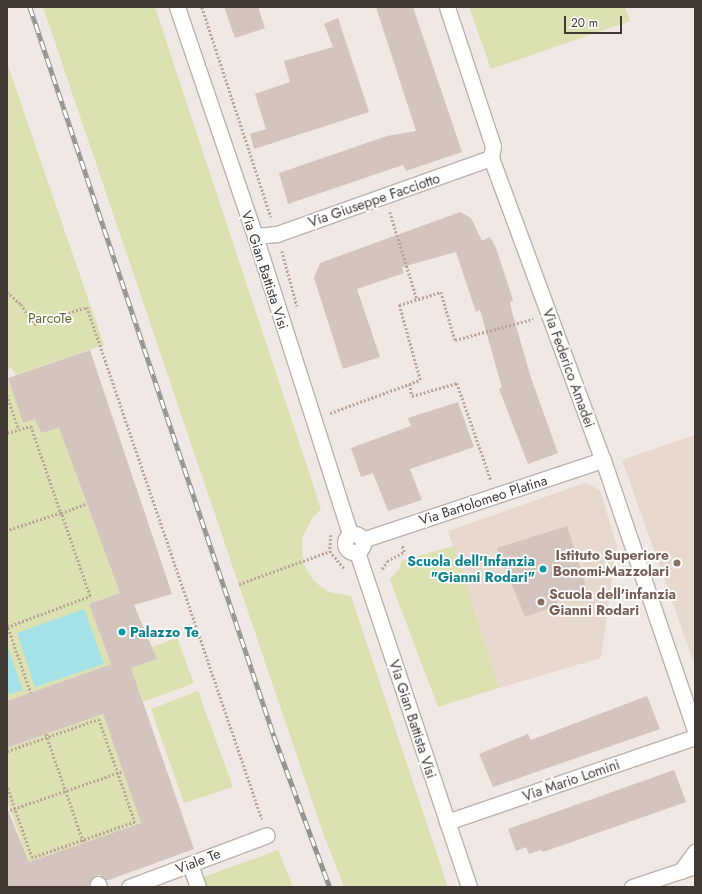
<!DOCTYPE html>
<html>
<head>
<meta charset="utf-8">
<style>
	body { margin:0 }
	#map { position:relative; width:702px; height:894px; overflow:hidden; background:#f0e8e4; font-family:Jost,sans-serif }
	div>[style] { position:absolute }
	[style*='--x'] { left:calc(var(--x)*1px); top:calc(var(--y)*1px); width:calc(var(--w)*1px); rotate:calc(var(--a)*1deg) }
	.education>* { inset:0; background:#e8d9cf }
	.green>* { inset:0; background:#dbe1b0 }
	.water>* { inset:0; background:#a5e2e8 }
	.building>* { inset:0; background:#d3c4bd }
	.path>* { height:2.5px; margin-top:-1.25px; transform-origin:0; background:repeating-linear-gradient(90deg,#bba59a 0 2px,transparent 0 4px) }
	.roads { filter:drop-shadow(1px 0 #bdb1ab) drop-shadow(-1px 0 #bdb1ab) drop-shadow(0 1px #bdb1ab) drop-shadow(0 -1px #bdb1ab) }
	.street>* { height:15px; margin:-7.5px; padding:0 7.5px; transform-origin:7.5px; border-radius:7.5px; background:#fff }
	.street>.ring { margin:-7.5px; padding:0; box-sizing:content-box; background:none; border:15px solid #fff; border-radius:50% }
	.rail>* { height:4.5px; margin-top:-2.25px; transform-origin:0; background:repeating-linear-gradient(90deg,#fff 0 9px,#939393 0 18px); box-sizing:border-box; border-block:1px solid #939393 }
	.dots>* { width:11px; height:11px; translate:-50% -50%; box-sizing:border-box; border:2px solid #fff; border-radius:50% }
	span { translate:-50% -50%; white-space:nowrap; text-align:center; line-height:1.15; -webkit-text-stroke:3.5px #fff; paint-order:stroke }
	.street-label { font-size:14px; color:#413834 }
	.park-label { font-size:14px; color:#5a6d2e }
	.education-label { font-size:14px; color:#785e54; font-weight:700 }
	.right { translate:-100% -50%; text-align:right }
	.left { translate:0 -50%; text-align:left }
	.culture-label { font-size:14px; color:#0d838f; font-weight:700 }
	.frame { position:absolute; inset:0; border:8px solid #413834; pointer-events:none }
	.scale { position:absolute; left:564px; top:16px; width:58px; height:18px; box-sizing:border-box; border:2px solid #413834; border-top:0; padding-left:5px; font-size:12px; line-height:14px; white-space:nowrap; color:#413834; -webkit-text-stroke:3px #fff; paint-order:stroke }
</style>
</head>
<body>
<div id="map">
	<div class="education">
		<div style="clip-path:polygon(695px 435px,695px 666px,622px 460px)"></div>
		<div style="clip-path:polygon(585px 483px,600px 490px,617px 546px,601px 658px,499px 688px,448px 531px)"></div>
	</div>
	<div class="green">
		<div style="clip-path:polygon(43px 7px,155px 7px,321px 509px,313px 517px,302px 538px,303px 563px,313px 580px,320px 586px,329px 592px,351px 596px,448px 887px,344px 887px,322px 830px)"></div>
		<div style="clip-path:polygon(469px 7px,625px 7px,630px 21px,491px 69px)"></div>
		<div style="clip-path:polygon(7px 63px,104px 345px,16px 375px,11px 368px,7px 369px)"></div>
		<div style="clip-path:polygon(7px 375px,23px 422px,35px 419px,41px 433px,59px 428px,120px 593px,89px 604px,111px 664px,7px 701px)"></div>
		<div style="clip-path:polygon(454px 546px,499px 688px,438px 707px,390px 580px,400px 568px,401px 561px)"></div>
		<div style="clip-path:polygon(177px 638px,194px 683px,143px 702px,131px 668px,157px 659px,152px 647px)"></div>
		<div style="clip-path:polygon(198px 691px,233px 787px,184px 803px,151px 709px)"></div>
		<div style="clip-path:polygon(103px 714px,141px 823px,29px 862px,7px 801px,7px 748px)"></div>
		<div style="clip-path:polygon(278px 850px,293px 887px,204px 887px,201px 878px)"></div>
	</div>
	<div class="water">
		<div style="clip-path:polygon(84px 609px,104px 664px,35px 687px,17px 633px)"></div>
		<div style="clip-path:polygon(7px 646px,23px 690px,7px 695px)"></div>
	</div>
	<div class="building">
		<div style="clip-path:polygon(224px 7px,258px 7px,265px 28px,235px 38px)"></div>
		<div style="clip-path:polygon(376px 7px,413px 7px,462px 152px,406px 171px,403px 165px,288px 204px,279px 173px,387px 136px,416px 131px)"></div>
		<div style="clip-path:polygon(338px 18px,369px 112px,254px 149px,250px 134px,266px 129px,255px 94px,290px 82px,284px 61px,333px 47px,324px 24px)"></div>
		<div style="clip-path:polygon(460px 212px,471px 218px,482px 241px,490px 237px,496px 248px,513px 300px,510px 302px,512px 312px,531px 378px,558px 453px,528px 464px,499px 389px,502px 388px,480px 310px,476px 312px,456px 252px,402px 267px,404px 273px,357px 289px,380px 357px,343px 369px,314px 278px,320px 263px)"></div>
		<div style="clip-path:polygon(90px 350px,172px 594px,134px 605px,157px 659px,131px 668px,194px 849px,106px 881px,100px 875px,95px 876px,89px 887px,7px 887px,7px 808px,29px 862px,141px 823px,103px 714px,7px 748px,7px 701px,111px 664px,89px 604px,120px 593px,59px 428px,41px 433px,35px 419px,23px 423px,8px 378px)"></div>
		<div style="clip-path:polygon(458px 402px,474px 447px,410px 469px,422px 500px,388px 511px,373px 473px,361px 477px,351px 448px,411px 426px,408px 418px)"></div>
		<div style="clip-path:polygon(567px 526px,590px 599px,554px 593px,558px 605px,525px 617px,497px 548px)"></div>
		<div style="clip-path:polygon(647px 696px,660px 729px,493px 787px,479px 754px,528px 734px,531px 740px)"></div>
		<div style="clip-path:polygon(674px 770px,686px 802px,543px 852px,541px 850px,529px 854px,526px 847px,516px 851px,508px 829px)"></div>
	</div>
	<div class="path">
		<div style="--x:202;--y:7;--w:221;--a:71.8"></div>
		<div style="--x:390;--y:212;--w:91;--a:72.8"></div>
		<div style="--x:282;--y:251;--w:57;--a:74.7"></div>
		<div style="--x:7;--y:292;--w:18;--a:41"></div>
		<div style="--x:21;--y:304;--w:24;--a:57"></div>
		<div style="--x:34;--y:324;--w:56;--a:-17.8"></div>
		<div style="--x:87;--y:307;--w:541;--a:71.13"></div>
		<div style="--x:410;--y:384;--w:12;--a:81"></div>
		<div style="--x:412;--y:396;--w:47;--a:-16.1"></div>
		<div style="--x:457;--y:383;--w:103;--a:70.7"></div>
		<div style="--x:7;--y:395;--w:36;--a:71"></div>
		<div style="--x:330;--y:413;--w:96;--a:-20.1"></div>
		<div style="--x:420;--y:380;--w:78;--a:-105.6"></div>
		<div style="--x:399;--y:305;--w:44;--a:-17.2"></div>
		<div style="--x:441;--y:292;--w:50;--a:73.7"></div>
		<div style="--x:455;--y:340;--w:81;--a:-15.1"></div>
		<div style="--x:7;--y:433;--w:25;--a:-16"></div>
		<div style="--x:31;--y:426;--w:92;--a:71"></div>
		<div style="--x:61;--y:513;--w:57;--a:161.6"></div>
		<div style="--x:331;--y:535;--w:16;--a:94"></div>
		<div style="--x:330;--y:551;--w:22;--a:51"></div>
		<div style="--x:382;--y:569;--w:9;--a:-58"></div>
		<div style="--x:387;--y:561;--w:19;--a:-28"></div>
		<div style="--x:404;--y:552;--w:7;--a:-106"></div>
		<div style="--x:239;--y:584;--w:97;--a:-19.9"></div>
		<div style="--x:7;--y:624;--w:73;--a:70.8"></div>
		<div style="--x:7;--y:627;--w:89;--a:-20.5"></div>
		<div style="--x:90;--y:596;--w:88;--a:-109.3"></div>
		<div style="--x:61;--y:513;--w:27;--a:-20"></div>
		<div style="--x:46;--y:734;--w:115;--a:70.8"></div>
		<div style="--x:7;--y:751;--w:97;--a:-19.2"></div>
		<div style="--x:99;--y:719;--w:109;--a:70.7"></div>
		<div style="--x:135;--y:822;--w:109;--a:160.7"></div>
		<div style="--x:32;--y:858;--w:75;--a:-109.4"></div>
		<div style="--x:10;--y:810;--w:120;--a:-19"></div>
	</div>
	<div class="roads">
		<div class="street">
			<div style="--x:177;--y:7;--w:242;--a:71.2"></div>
			<div style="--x:255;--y:236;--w:313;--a:72.3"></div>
			<div style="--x:447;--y:7;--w:146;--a:71.7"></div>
			<div style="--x:493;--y:146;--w:12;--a:99"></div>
			<div style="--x:491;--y:158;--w:322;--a:69.7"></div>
			<div style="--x:603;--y:460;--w:285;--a:71.2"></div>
			<div style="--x:255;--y:236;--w:22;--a:-5"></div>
			<div style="--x:277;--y:234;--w:227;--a:-19.6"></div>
			<div class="ring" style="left:345px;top:534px;width:3px;height:3px"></div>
			<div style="--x:362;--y:540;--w:254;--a:-18.4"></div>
			<div style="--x:357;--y:552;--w:353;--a:71.5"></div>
			<div style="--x:447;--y:822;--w:262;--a:-18.9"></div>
			<div style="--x:190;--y:864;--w:24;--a:71"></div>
			<div style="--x:681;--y:871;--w:24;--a:-54"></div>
			<div style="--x:98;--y:884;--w:3;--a:72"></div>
			<div style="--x:129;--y:887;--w:147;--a:-20.6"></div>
			<div style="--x:632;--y:887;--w:66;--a:-18.4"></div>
		</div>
	</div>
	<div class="rail">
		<div style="--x:30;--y:7;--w:769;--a:71.49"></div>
		<div style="--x:274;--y:736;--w:161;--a:69.7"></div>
	</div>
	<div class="dots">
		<div style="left:677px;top:563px;background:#8d6e63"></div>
		<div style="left:543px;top:569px;background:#0f9aa8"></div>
		<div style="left:541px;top:602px;background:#8d6e63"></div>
		<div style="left:122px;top:632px;background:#0f9aa8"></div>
	</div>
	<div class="street-label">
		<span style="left:374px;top:200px;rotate:-19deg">Via Giuseppe Facciotto</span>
		<span style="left:265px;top:270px;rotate:72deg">Via Gian Battista Visi</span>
		<span style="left:569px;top:368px;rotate:70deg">Via Federico Amadei</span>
		<span style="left:483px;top:500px;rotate:-18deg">Via Bartolomeo Platina</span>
		<span style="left:413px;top:719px;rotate:72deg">Via Gian Battista Visi</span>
		<span style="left:571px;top:780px;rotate:-19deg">Via Mario Lomini</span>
		<span style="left:198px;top:861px;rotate:-21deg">Viale Te</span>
	</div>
	<div class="park-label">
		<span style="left:50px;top:318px">ParcoTe</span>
	</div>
	<div class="education-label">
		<span class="right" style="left:669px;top:563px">Istituto Superiore<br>Bonomi-Mazzolari</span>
		<span class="left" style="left:549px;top:602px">Scuola dell'infanzia<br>Gianni Rodari</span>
	</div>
	<div class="culture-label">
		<span class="right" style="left:535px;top:569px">Scuola dell'Infanzia<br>"Gianni Rodari"</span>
		<span class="left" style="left:130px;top:632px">Palazzo Te</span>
	</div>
	<div class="frame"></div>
	<div class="scale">20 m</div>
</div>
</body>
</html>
